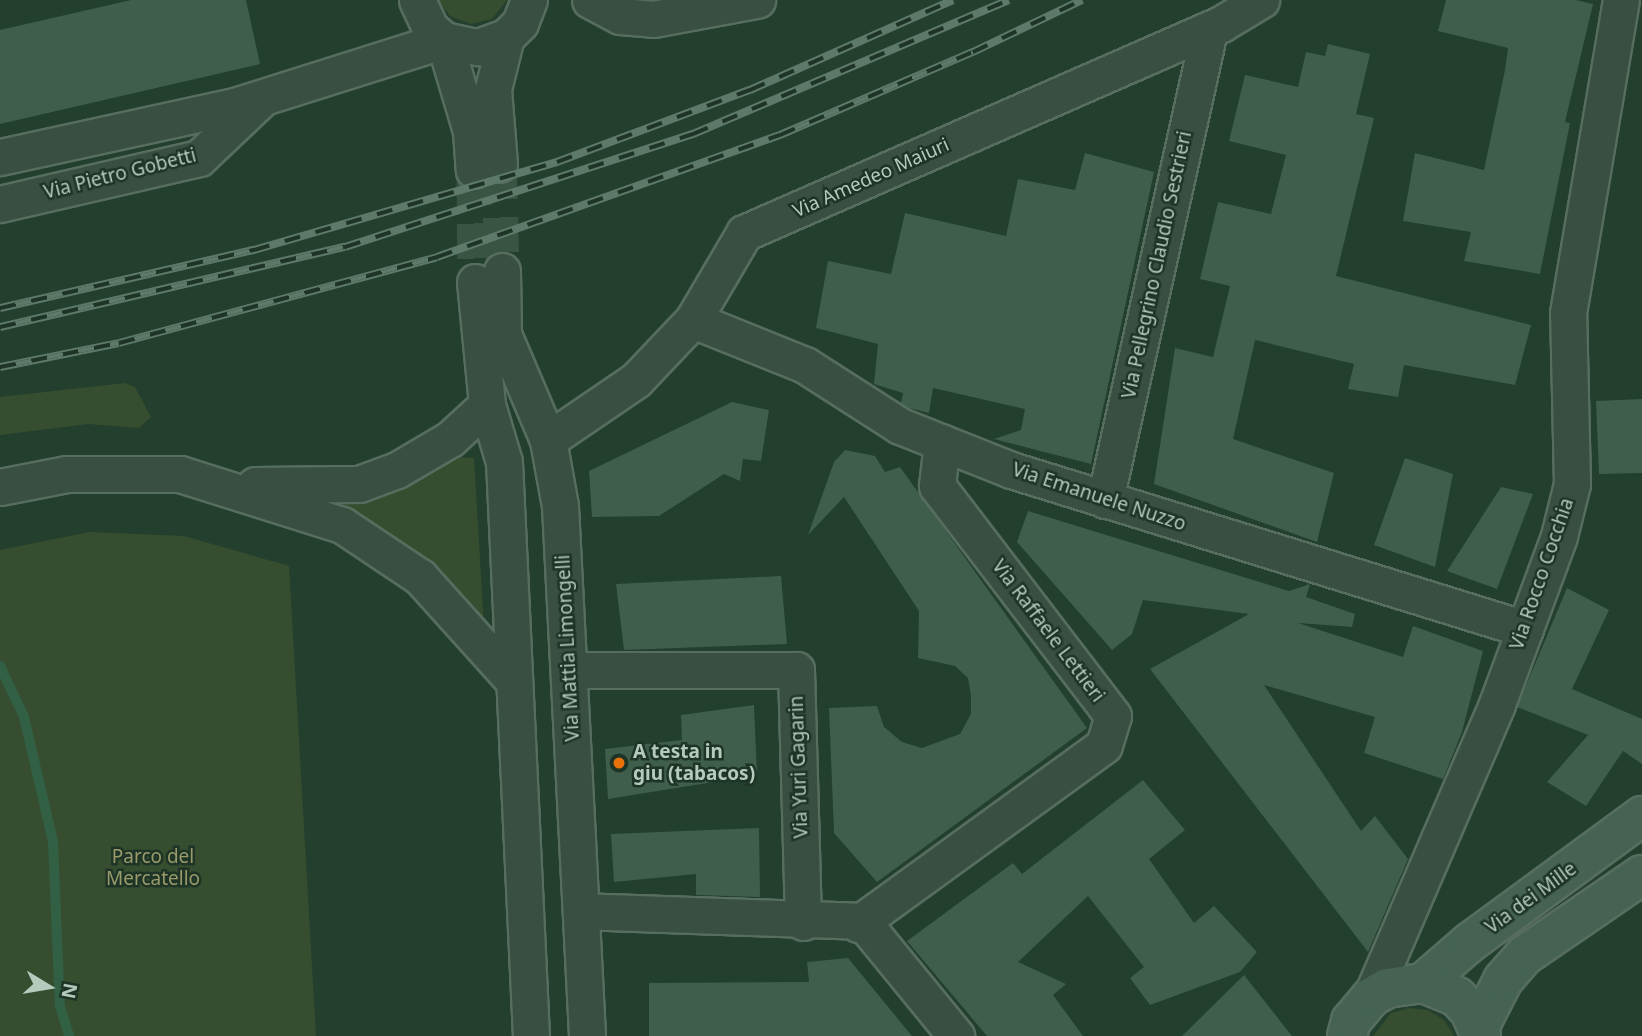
<!DOCTYPE html>
<html>
<head>
<meta charset="utf-8">
<style>
	body { margin:0 }
	#map { position:relative; width:1642px; height:1036px; overflow:hidden; background:#233f2e; font-family:"Noto Sans",sans-serif }
	div>[style] { position:absolute }
	[style*='--x'] { left:calc(var(--x)*1px); top:calc(var(--y)*1px); width:calc(var(--w)*1px); rotate:calc(var(--a)*1deg) }
	.green>* { inset:0; background:#374d2f }
	.stream>* { height:10px; margin:-5px; padding:0 5px; transform-origin:5px; border-radius:5px; background:#326045 }
	.building>* { inset:0; background:#3f5e4c }
	.street-tunnel>* { height:35px; margin-top:-17.5px; transform-origin:0; background:repeating-linear-gradient(90deg,#395443 0 35px,transparent 0 53px) }
	.roads { filter:drop-shadow(2px 0 #566d5f) drop-shadow(-2px 0 #566d5f) drop-shadow(0 2px #566d5f) drop-shadow(0 -2px #566d5f) }
	.street>* { height:35px; margin:-17.5px; padding:0 17.5px; transform-origin:17.5px; border-radius:17.5px; background:#384f41 }
	.secondary>* { height:38px; margin:-19px; padding:0 19px; transform-origin:19px; border-radius:19px; background:#456252 }
	.rail>* { height:8px; margin-top:-4px; transform-origin:0; background:repeating-linear-gradient(90deg,#1d3426 0 16px,#5d7969 0 32px); box-sizing:border-box; border-block:2px solid #5d7969 }
	.dots>* { width:19px; height:19px; translate:-50% -50%; box-sizing:border-box; border:4px solid #1d3426; border-radius:50% }
	span { translate:-50% -50%; white-space:nowrap; text-align:center; line-height:1.15; -webkit-text-stroke:5px #1d3426; paint-order:stroke }
	.street-label { font-size:19px; color:#b4cabd }
	.poi-label { font-size:19px; color:#b4cabd; font-weight:700 }
	.left { translate:0 -50%; text-align:left }
	.park-label { font-size:19px; color:#999b6a }
	.north { position:absolute; left:14px; top:952px; width:70px; height:70px; -webkit-text-stroke:5px #1d3426; paint-order:stroke; rotate:101deg; font-size:19px; font-weight:700; line-height:28px; text-align:center; color:#b4cabd }
	.north::after { content:''; display:block; margin:auto; width:24px; height:32px; background:#b4cabd; clip-path:polygon(50% 0,100% 100%,50% 72%,0 100%) }
</style>
</head>
<body>
<div id="map">
	<div class="green">
		<div style="clip-path:polygon(438px 0,507px 0,492px 19px,471px 24px,450px 16px)"></div>
		<div style="clip-path:polygon(125px 383px,135px 387px,151px 417px,139px 428px,88px 424px,0 435px,0 397px)"></div>
		<div style="clip-path:polygon(454px 457px,474px 458px,484px 628px,338px 499px,410px 484px)"></div>
		<div style="clip-path:polygon(89px 532px,184px 536px,289px 566px,316px 1036px,0 1036px,0 550px)"></div>
		<div style="clip-path:polygon(1409px 1008px,1428px 1010px,1444px 1020px,1454px 1036px,1373px 1036px,1391px 1013px)"></div>
	</div>
	<div class="stream">
		<div style="--x:0;--y:666;--w:56;--a:64.8"></div>
		<div style="--x:24;--y:717;--w:128;--a:76.9"></div>
		<div style="--x:53;--y:842;--w:164;--a:87.6"></div>
		<div style="--x:60;--y:1006;--w:31;--a:73"></div>
	</div>
	<div class="building">
		<div style="clip-path:polygon(131px 0,246px 0,260px 64px,0 124px,0 30px)"></div>
		<div style="clip-path:polygon(1446px 0,1576px 0,1593px 4px,1565px 122px,1570px 123px,1540px 274px,1464px 261px,1471px 232px,1403px 221px,1415px 153px,1484px 170px,1505px 70px,1508px 48px,1438px 31px)"></div>
		<div style="clip-path:polygon(1328px 44px,1370px 54px,1356px 114px,1374px 118px,1336px 276px,1531px 325px,1515px 385px,1404px 365px,1398px 397px,1348px 389px,1354px 364px,1255px 340px,1233px 439px,1334px 473px,1317px 542px,1154px 484px,1175px 348px,1213px 357px,1230px 286px,1200px 279px,1218px 202px,1271px 214px,1286px 155px,1229px 141px,1245px 75px,1298px 87px,1306px 52px,1325px 56px)"></div>
		<div style="clip-path:polygon(1085px 153px,1154px 172px,1091px 464px,994px 439px,1021px 430px,1025px 409px,933px 388px,929px 413px,909px 408px,901px 403px,903px 393px,874px 384px,878px 344px,816px 328px,828px 261px,891px 274px,905px 213px,1006px 236px,1018px 179px,1075px 190px)"></div>
		<div style="clip-path:polygon(1642px 399px,1642px 473px,1599px 474px,1596px 401px)"></div>
		<div style="clip-path:polygon(732px 402px,769px 410px,761px 461px,743px 459px,740px 481px,724px 474px,659px 516px,592px 517px,589px 471px)"></div>
		<div style="clip-path:polygon(845px 450px,875px 456px,885px 472px,900px 467px,1087px 728px,877px 882px,834px 833px,829px 708px,877px 706px,884px 727px,902px 742px,922px 748px,960px 734px,971px 714px,971px 696px,968px 678px,955px 666px,918px 658px,919px 611px,844px 497px,808px 535px,834px 462px)"></div>
		<div style="clip-path:polygon(1405px 458px,1453px 474px,1435px 567px,1374px 545px)"></div>
		<div style="clip-path:polygon(1501px 487px,1533px 494px,1497px 589px,1447px 571px)"></div>
		<div style="clip-path:polygon(1028px 511px,1289px 591px,1310px 584px,1306px 597px,1355px 614px,1352px 627px,1298px 623px,1403px 657px,1413px 626px,1483px 651px,1462px 732px,1443px 779px,1364px 753px,1375px 717px,1264px 685px,1361px 831px,1375px 816px,1408px 859px,1368px 952px,1150px 669px,1249px 614px,1143px 600px,1132px 634px,1112px 650px,1017px 542px)"></div>
		<div style="clip-path:polygon(781px 576px,787px 644px,624px 650px,616px 584px)"></div>
		<div style="clip-path:polygon(1567px 588px,1609px 610px,1572px 689px,1642px 719px,1642px 764px,1623px 751px,1586px 806px,1547px 782px,1588px 735px,1517px 707px)"></div>
		<div style="clip-path:polygon(754px 705px,757px 775px,608px 799px,605px 749px,682px 740px,681px 715px)"></div>
		<div style="clip-path:polygon(1143px 780px,1185px 830px,1149px 859px,1194px 923px,1214px 906px,1257px 952px,1240px 972px,1150px 1005px,1130px 978px,1144px 967px,1088px 896px,1018px 962px,1066px 984px,1053px 995px,1083px 1036px,987px 1036px,907px 941px,1013px 863px,1022px 874px)"></div>
		<div style="clip-path:polygon(759px 828px,760px 897px,696px 895px,696px 874px,614px 882px,611px 834px)"></div>
		<div style="clip-path:polygon(848px 958px,912px 1036px,649px 1036px,649px 983px,809px 982px,807px 962px)"></div>
		<div style="clip-path:polygon(1244px 975px,1292px 1036px,1182px 1036px)"></div>
	</div>
	<div class="street-tunnel">
		<div style="--x:499;--y:164;--w:107;--a:88.4"></div>
		<div style="--x:474;--y:170;--w:112;--a:89.5"></div>
	</div>
	<div class="roads">
		<div class="street">
			<div style="--x:417;--y:0;--w:31;--a:65"></div>
			<div style="--x:430;--y:28;--w:18;--a:41"></div>
			<div style="--x:444;--y:40;--w:35;--a:12"></div>
			<div style="--x:478;--y:47;--w:30;--a:-20"></div>
			<div style="--x:506;--y:37;--w:20;--a:-45"></div>
			<div style="--x:520;--y:23;--w:25;--a:-69"></div>
			<div style="--x:590;--y:0;--w:34;--a:28"></div>
			<div style="--x:620;--y:16;--w:33;--a:5"></div>
			<div style="--x:653;--y:19;--w:106;--a:-10.4"></div>
			<div style="--x:0;--y:157;--w:244;--a:-12.3"></div>
			<div style="--x:238;--y:105;--w:216;--a:-17.5"></div>
			<div style="--x:444;--y:40;--w:95;--a:73.5"></div>
			<div style="--x:471;--y:131;--w:39;--a:86"></div>
			<div style="--x:499;--y:164;--w:75;--a:-94.6"></div>
			<div style="--x:493;--y:89;--w:54;--a:-76"></div>
			<div style="--x:0;--y:204;--w:204;--a:-13"></div>
			<div style="--x:199;--y:158;--w:81;--a:-43.5"></div>
			<div style="--x:502;--y:271;--w:63;--a:89.1"></div>
			<div style="--x:503;--y:334;--w:115;--a:67"></div>
			<div style="--x:548;--y:440;--w:67;--a:79.7"></div>
			<div style="--x:560;--y:506;--w:531;--a:87.08"></div>
			<div style="--x:475;--y:282;--w:124;--a:84.4"></div>
			<div style="--x:487;--y:405;--w:59;--a:73.4"></div>
			<div style="--x:504;--y:462;--w:575;--a:87.31"></div>
			<div style="--x:693;--y:320;--w:121;--a:21.9"></div>
			<div style="--x:805;--y:365;--w:113;--a:32.7"></div>
			<div style="--x:900;--y:426;--w:119;--a:21.6"></div>
			<div style="--x:1011;--y:470;--w:538;--a:17.19"></div>
			<div style="--x:548;--y:440;--w:107;--a:-34.3"></div>
			<div style="--x:636;--y:380;--w:83;--a:-46.5"></div>
			<div style="--x:693;--y:320;--w:101;--a:-59.6"></div>
			<div style="--x:744;--y:233;--w:521;--a:-23.66"></div>
			<div style="--x:1221;--y:24;--w:47;--a:-31"></div>
			<div style="--x:255;--y:485;--w:104;--a:-0.6"></div>
			<div style="--x:359;--y:484;--w:40;--a:-20.2"></div>
			<div style="--x:397;--y:470;--w:61;--a:-30.3"></div>
			<div style="--x:450;--y:439;--w:50;--a:-42.6"></div>
			<div style="--x:0;--y:487;--w:68;--a:-11"></div>
			<div style="--x:67;--y:474;--w:113;--a:0"></div>
			<div style="--x:180;--y:474;--w:170;--a:17.5"></div>
			<div style="--x:342;--y:525;--w:94;--a:33.7"></div>
			<div style="--x:420;--y:577;--w:137;--a:48"></div>
			<div style="--x:1105;--y:500;--w:482;--a:-77.5"></div>
			<div style="--x:569;--y:670;--w:227;--a:0"></div>
			<div style="--x:796;--y:670;--w:252;--a:88.4"></div>
			<div style="--x:581;--y:911;--w:281;--a:2"></div>
			<div style="--x:862;--y:921;--w:149;--a:50.7"></div>
			<div style="--x:858;--y:924;--w:304;--a:-36"></div>
			<div style="--x:1104;--y:745;--w:30;--a:-73"></div>
			<div style="--x:1113;--y:716;--w:290;--a:-127.4"></div>
			<div style="--x:937;--y:486;--w:44;--a:-83.5"></div>
			<div style="--x:1371;--y:997;--w:319;--a:-66.7"></div>
			<div style="--x:1497;--y:704;--w:179;--a:-69.7"></div>
			<div style="--x:1559;--y:536;--w:54;--a:-76"></div>
			<div style="--x:1572;--y:484;--w:171;--a:-91.3"></div>
			<div style="--x:1568;--y:313;--w:317;--a:-80.4"></div>
		</div>
		<div class="secondary">
			<div style="--x:1423;--y:983;--w:61;--a:-41"></div>
			<div style="--x:1469;--y:943;--w:215;--a:-36.3"></div>
			<div style="--x:1479;--y:1027;--w:53;--a:-62.9"></div>
			<div style="--x:1503;--y:980;--w:33;--a:-49"></div>
			<div style="--x:1525;--y:955;--w:142;--a:-34.4"></div>
			<div style="--x:1347;--y:1036;--w:16;--a:-75"></div>
			<div style="--x:1351;--y:1021;--w:31;--a:-50"></div>
			<div style="--x:1371;--y:997;--w:18;--a:-29"></div>
			<div style="--x:1387;--y:988;--w:36;--a:-8"></div>
			<div style="--x:1423;--y:983;--w:37;--a:22"></div>
			<div style="--x:1457;--y:997;--w:19;--a:47"></div>
			<div style="--x:1470;--y:1011;--w:27;--a:66"></div>
		</div>
	</div>
	<div class="rail">
		<div style="--x:0;--y:308;--w:261;--a:-12.9"></div>
		<div style="--x:254;--y:250;--w:316;--a:-16.2"></div>
		<div style="--x:557;--y:162;--w:206;--a:-20.5"></div>
		<div style="--x:750;--y:90;--w:222;--a:-23.9"></div>
		<div style="--x:0;--y:327;--w:354;--a:-13.1"></div>
		<div style="--x:345;--y:247;--w:366;--a:-18"></div>
		<div style="--x:693;--y:134;--w:343;--a:-23"></div>
		<div style="--x:0;--y:367;--w:121;--a:-11.4"></div>
		<div style="--x:119;--y:343;--w:329;--a:-15.1"></div>
		<div style="--x:437;--y:257;--w:364;--a:-19.6"></div>
		<div style="--x:780;--y:135;--w:210;--a:-23.3"></div>
		<div style="--x:973;--y:52;--w:121;--a:-25.5"></div>
	</div>
	<div class="dots">
		<div style="left:619px;top:763px;background:#e8710a"></div>
	</div>
	<div class="street-label">
		<span style="left:120px;top:174px;rotate:-14deg">Via Pietro Gobetti</span>
		<span style="left:871px;top:178px;rotate:-24deg">Via Amedeo Maiuri</span>
		<span style="left:1157px;top:265px;rotate:-78deg">Via Pellegrino Claudio Sestrieri</span>
		<span style="left:1099px;top:497px;rotate:18deg">Via Emanuele Nuzzo</span>
		<span style="left:1542px;top:574px;rotate:-71deg">Via Rocco Cocchia</span>
		<span style="left:1048px;top:631px;rotate:53deg">Via Raffaele Lettieri</span>
		<span style="left:568px;top:648px;rotate:-93deg">Via Mattia Limongelli</span>
		<span style="left:799px;top:767px;rotate:-92deg">Via Yuri Gagarin</span>
		<span style="left:1531px;top:898px;rotate:-36deg">Via dei Mille</span>
	</div>
	<div class="poi-label">
		<span class="left" style="left:633px;top:763px">A testa in<br>giu (tabacos)</span>
	</div>
	<div class="park-label">
		<span style="left:153px;top:868px">Parco del<br>Mercatello</span>
	</div>
	<div class="north">N</div>
</div>
</body>
</html>
